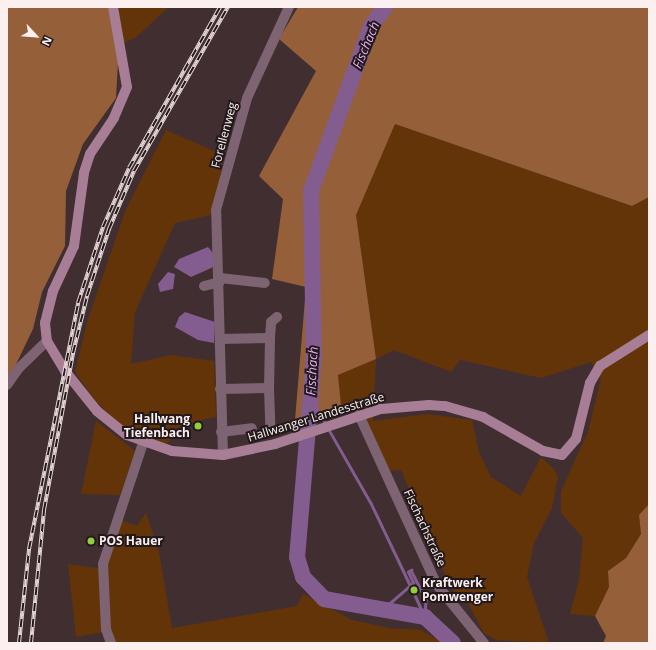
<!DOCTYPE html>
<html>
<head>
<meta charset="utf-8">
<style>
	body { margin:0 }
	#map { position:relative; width:656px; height:650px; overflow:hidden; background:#412e31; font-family:"Open Sans",sans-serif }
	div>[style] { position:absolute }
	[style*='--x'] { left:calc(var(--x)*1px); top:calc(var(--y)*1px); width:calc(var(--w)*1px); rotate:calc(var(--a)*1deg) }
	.green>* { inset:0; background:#643409 }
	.forest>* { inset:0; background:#956039 }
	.water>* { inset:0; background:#835d8f }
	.stream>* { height:2.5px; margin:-1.25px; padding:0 1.25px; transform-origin:1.25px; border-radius:1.25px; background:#835d8f }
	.river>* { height:16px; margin:-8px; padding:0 8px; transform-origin:8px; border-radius:8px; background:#835d8f }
	.street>* { height:10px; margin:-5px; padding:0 5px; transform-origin:5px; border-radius:5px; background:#7e6473 }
	.secondary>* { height:10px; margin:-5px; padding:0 5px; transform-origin:5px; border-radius:5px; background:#a77e96 }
	.rail>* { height:4px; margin-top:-2px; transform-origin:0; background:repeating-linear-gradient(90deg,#22191a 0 8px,#e4d6d7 0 16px); box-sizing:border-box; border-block:1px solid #e4d6d7 }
	.dots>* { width:11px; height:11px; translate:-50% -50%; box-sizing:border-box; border:2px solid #22191a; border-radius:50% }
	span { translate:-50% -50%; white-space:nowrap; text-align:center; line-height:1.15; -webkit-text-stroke:4px #22191a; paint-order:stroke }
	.street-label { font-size:12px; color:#fceff0 }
	.poi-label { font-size:12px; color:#fceff0; font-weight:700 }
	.right { translate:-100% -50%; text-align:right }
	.left { translate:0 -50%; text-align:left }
	.water-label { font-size:13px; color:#e6adf6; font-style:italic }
	.frame { position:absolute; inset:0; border:8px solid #fceff0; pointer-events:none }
	.north { position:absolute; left:16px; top:16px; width:40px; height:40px; -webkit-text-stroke:3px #22191a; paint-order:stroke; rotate:116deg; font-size:11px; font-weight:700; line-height:16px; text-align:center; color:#fceff0 }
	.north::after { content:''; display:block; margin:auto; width:14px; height:18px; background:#fceff0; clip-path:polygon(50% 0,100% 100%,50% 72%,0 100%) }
</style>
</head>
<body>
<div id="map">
	<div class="green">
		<div style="clip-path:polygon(110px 7px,169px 7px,135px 38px,119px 45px)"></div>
		<div style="clip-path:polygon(395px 124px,632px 206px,649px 197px,649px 504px,639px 515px,641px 534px,626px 558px,608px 571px,609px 587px,595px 616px,570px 614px,579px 580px,583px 538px,561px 513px,561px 491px,588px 432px,601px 378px,591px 362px,541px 378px,460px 360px,451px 372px,394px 350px,376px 359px,373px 421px,427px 414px,472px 420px,479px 452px,491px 477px,521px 496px,541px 457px,554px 469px,558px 477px,552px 508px,534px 543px,527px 577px,549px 643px,496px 640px,484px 633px,466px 600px,450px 587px,401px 470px,387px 471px,366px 424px,341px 405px,338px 375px,376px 359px,356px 215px)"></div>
		<div style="clip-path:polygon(166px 130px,223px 155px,216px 214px,175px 223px,135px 312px,131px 364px,171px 355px,214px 361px,216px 417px,182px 424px,165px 446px,121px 427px,95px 400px,75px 372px,88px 319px,126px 209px)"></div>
		<div style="clip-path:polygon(96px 421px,135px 451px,120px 495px,81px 494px)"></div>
		<div style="clip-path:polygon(146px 513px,159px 552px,172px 628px,297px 606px,303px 594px,352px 620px,389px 628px,421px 630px,443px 643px,115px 643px,111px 631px,76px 637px,68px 564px,105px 569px,121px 520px,137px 526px)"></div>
	</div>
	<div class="forest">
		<div style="clip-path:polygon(7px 7px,110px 7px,119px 45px,116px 98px,83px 144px,66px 191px,65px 246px,42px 292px,33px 329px,7px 383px)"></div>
		<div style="clip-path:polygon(298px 7px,649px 7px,649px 197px,632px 206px,395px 124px,356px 215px,376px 359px,338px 375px,341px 405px,294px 432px,306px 287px,272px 279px,283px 199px,259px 176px,316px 71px,279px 39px)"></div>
		<div style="clip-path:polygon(649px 504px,649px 643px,603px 643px,606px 636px,595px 616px,609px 587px,608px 571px,626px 558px,641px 534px,639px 515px)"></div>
	</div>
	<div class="water">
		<div style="clip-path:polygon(208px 247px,213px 253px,213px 267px,209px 269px,191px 277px,174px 267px,179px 259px)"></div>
		<div style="clip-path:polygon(168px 272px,175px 274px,173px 289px,160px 292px,158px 284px)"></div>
		<div style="clip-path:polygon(185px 312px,215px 322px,214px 343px,198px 340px,175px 327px,179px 317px)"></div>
	</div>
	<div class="stream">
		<div style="--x:311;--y:398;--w:30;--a:60"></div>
		<div style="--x:328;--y:428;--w:86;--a:60.2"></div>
		<div style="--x:371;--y:503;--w:93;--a:64.5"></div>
		<div style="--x:415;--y:595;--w:24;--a:66"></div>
		<div style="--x:383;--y:609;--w:40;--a:-41"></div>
		<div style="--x:413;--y:583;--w:12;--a:-114"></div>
		<div style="--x:408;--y:572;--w:4;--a:-34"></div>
		<div style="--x:411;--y:570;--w:33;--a:63"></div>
		<div style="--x:426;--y:599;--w:18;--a:93"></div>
	</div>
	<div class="river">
		<div style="--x:385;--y:7;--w:24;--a:126"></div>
		<div style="--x:371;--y:26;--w:176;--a:110"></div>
		<div style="--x:311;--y:191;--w:165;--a:89"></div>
		<div style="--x:314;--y:356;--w:202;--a:94.8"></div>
		<div style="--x:297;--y:557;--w:21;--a:73"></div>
		<div style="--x:303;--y:577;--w:30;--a:46"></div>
		<div style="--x:324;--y:599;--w:103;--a:10.1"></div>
		<div style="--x:425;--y:617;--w:38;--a:43"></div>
	</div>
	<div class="street">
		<div style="--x:220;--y:278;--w:45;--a:6.3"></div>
		<div style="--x:204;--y:286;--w:16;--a:-14"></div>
		<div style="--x:270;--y:338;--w:16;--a:-86"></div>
		<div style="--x:271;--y:322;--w:8;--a:-40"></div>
		<div style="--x:220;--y:339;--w:50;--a:-1.1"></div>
		<div style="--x:270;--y:338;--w:50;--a:91.1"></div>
		<div style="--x:7;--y:385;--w:19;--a:-55"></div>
		<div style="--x:18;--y:369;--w:40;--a:-44"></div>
		<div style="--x:220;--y:389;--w:49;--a:-1.2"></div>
		<div style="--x:269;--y:388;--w:37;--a:88"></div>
		<div style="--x:359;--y:415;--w:187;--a:65.4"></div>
		<div style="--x:437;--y:585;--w:75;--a:51"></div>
		<div style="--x:221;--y:432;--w:31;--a:-7"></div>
		<div style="--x:223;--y:455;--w:245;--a:-91.6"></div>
		<div style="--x:216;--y:210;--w:116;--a:-74.5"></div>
		<div style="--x:247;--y:98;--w:100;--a:-65.2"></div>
		<div style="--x:111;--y:643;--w:15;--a:-110"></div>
		<div style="--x:106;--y:629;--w:65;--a:-92.6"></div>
		<div style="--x:103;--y:564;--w:127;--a:-71.7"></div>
	</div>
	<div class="secondary">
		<div style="--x:113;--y:7;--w:81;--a:80.1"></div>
		<div style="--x:127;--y:87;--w:34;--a:113"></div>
		<div style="--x:114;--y:118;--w:43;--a:123.7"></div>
		<div style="--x:90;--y:154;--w:20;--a:108"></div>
		<div style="--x:84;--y:173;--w:74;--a:97.8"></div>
		<div style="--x:74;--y:246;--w:50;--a:115"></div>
		<div style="--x:53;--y:291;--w:33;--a:104"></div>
		<div style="--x:45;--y:323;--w:18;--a:84"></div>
		<div style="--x:47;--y:341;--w:35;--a:59"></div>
		<div style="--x:65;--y:371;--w:51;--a:51.3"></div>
		<div style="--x:97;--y:411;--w:38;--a:39"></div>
		<div style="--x:127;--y:435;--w:48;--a:19.6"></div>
		<div style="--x:172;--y:451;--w:51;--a:4.5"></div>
		<div style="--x:223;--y:455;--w:53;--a:-11.9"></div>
		<div style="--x:275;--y:444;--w:112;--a:-18.3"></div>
		<div style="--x:381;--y:409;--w:48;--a:-4.8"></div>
		<div style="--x:429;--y:405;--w:16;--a:4"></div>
		<div style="--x:445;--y:406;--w:40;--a:16"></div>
		<div style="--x:483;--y:417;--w:69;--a:29.5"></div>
		<div style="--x:543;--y:451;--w:19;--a:12"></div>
		<div style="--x:562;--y:455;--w:21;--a:-49"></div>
		<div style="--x:576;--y:439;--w:58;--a:-76"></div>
		<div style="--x:590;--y:383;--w:20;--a:-60"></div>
		<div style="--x:600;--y:366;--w:58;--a:-32.3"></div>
	</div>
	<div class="rail">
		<div style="--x:19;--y:643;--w:95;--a:-83.9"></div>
		<div style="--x:29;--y:549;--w:251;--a:-78.7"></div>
		<div style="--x:78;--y:303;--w:80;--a:-71.8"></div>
		<div style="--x:103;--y:227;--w:64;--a:-66.2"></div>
		<div style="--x:129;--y:168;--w:185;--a:-60.5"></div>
		<div style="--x:31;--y:643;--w:134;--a:-84.4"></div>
		<div style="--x:44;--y:510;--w:160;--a:-79.5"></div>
		<div style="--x:73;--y:353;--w:59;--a:-76.2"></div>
		<div style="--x:87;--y:296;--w:71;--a:-71.8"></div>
		<div style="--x:109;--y:229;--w:63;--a:-66.7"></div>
		<div style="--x:134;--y:171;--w:189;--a:-60.2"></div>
	</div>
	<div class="dots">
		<div style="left:198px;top:426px;background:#92cd3e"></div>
		<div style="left:91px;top:541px;background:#92cd3e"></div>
		<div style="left:414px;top:590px;background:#92cd3e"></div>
	</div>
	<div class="street-label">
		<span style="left:224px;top:135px;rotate:-75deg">Forellenweg</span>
		<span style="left:316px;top:417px;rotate:-17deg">Hallwanger Landesstraße</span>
		<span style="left:425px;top:528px;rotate:65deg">Fischachstraße</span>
	</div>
	<div class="poi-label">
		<span class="right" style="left:190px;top:426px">Hallwang<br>Tiefenbach</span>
		<span class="left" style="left:99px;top:541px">POS Hauer</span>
		<span class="left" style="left:422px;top:590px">Kraftwerk<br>Pomwenger</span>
	</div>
	<div class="water-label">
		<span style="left:366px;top:45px;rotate:-67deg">Fischach</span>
		<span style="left:312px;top:371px;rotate:-87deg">Fischach</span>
	</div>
	<div class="frame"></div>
	<div class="north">N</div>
</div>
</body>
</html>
